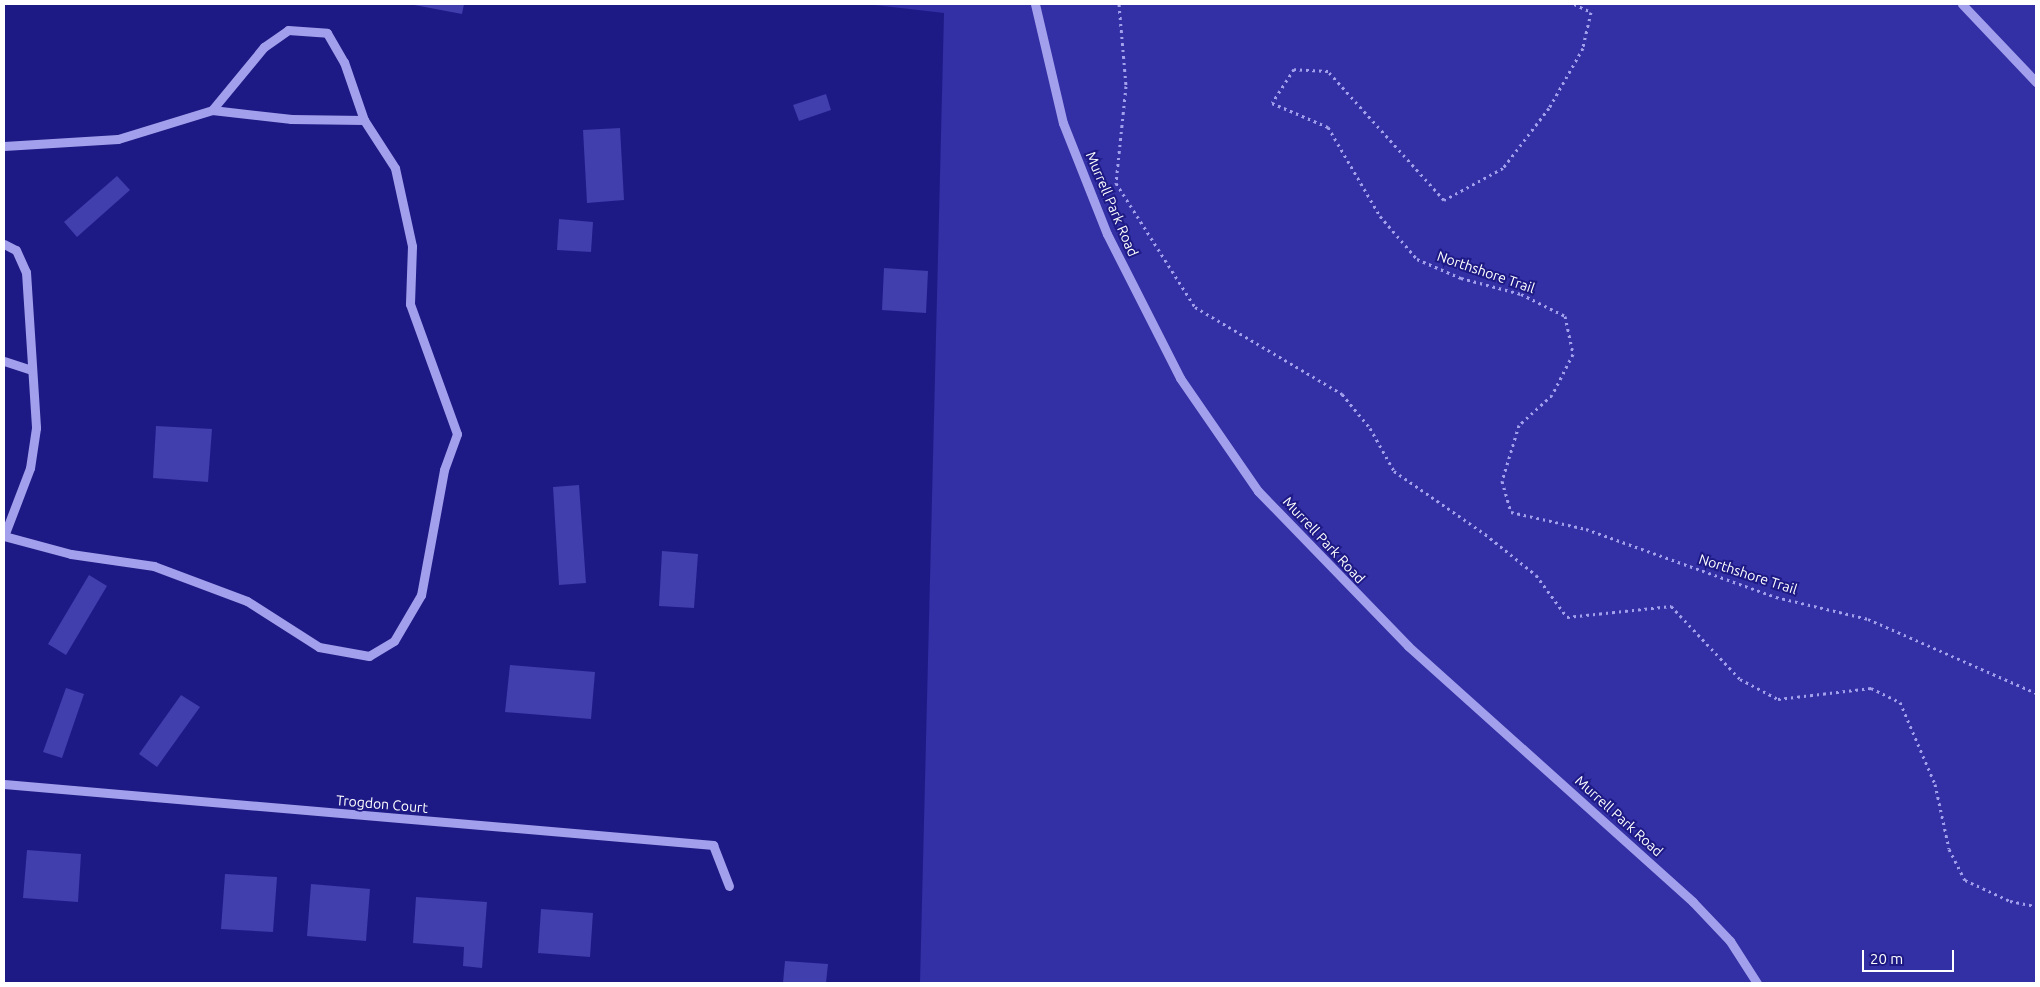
<!DOCTYPE html>
<html>
<head>
<meta charset="utf-8">
<style>
	body { margin:0 }
	#map { position:relative; width:2040px; height:987px; overflow:hidden; background:#1e1a85; font-family:Ubuntu,sans-serif }
	div>[style] { position:absolute }
	[style*='--x'] { left:calc(var(--x)*1px); top:calc(var(--y)*1px); width:calc(var(--w)*1px); rotate:calc(var(--a)*1deg) }
	.green>* { inset:0; background:#332fa5 }
	.building>* { inset:0; background:#413ead }
	.path>* { height:3px; margin-top:-1.5px; transform-origin:0; background:repeating-linear-gradient(90deg,#a2a0ec 0 2.5px,transparent 0 6.5px) }
	.minor>* { height:9px; margin:-4.5px; padding:0 4.5px; transform-origin:4.5px; border-radius:4.5px; background:#a2a0ec }
	span { translate:-50% -50%; white-space:nowrap; text-align:center; line-height:1.15; -webkit-text-stroke:4px #1e1a85; paint-order:stroke }
	.street-label { font-size:14px; color:#fff }
	.frame { position:absolute; inset:0; border:5px solid #fff; pointer-events:none }
	.scale { position:absolute; left:1862px; top:950px; width:92px; height:22px; box-sizing:border-box; border:2px solid #fff; border-top:0; padding-left:6px; font-size:15px; line-height:18px; white-space:nowrap; color:#fff; -webkit-text-stroke:4px #1e1a85; paint-order:stroke }
</style>
</head>
<body>
<div id="map">
	<div class="green">
		<div style="clip-path:polygon(866px 4px,2036px 4px,2036px 983px,920px 983px,944px 13px)"></div>
	</div>
	<div class="building">
		<div style="clip-path:polygon(409px 4px,464px 4px,462px 14px)"></div>
		<div style="clip-path:polygon(826px 94px,831px 110px,799px 121px,793px 105px)"></div>
		<div style="clip-path:polygon(620px 128px,624px 200px,587px 203px,583px 130px)"></div>
		<div style="clip-path:polygon(117px 176px,130px 190px,77px 237px,64px 222px)"></div>
		<div style="clip-path:polygon(559px 219px,593px 222px,591px 252px,557px 250px)"></div>
		<div style="clip-path:polygon(884px 268px,928px 271px,926px 313px,882px 310px)"></div>
		<div style="clip-path:polygon(156px 426px,212px 429px,208px 482px,153px 478px)"></div>
		<div style="clip-path:polygon(579px 485px,586px 583px,559px 585px,553px 487px)"></div>
		<div style="clip-path:polygon(662px 551px,698px 554px,694px 608px,659px 606px)"></div>
		<div style="clip-path:polygon(89px 575px,107px 586px,66px 655px,48px 644px)"></div>
		<div style="clip-path:polygon(510px 665px,595px 672px,591px 719px,505px 712px)"></div>
		<div style="clip-path:polygon(66px 688px,84px 694px,62px 758px,43px 752px)"></div>
		<div style="clip-path:polygon(181px 695px,200px 707px,157px 767px,139px 754px)"></div>
		<div style="clip-path:polygon(27px 850px,81px 854px,78px 902px,23px 898px)"></div>
		<div style="clip-path:polygon(225px 874px,277px 877px,273px 932px,221px 929px)"></div>
		<div style="clip-path:polygon(311px 884px,370px 889px,366px 941px,307px 936px)"></div>
		<div style="clip-path:polygon(416px 897px,487px 902px,482px 968px,463px 966px,464px 947px,413px 943px)"></div>
		<div style="clip-path:polygon(541px 909px,593px 913px,590px 957px,538px 953px)"></div>
		<div style="clip-path:polygon(785px 961px,828px 964px,826px 983px,783px 983px)"></div>
	</div>
	<div class="path">
		<div style="--x:1119;--y:4;--w:82;--a:85.1"></div>
		<div style="--x:1126;--y:86;--w:98;--a:95.9"></div>
		<div style="--x:1116;--y:183;--w:147;--a:57.5"></div>
		<div style="--x:1195;--y:307;--w:171;--a:30.6"></div>
		<div style="--x:1342;--y:394;--w:44;--a:50.5"></div>
		<div style="--x:1370;--y:428;--w:49;--a:60.8"></div>
		<div style="--x:1394;--y:471;--w:111;--a:34.7"></div>
		<div style="--x:1485;--y:534;--w:65;--a:38.8"></div>
		<div style="--x:1536;--y:575;--w:52;--a:53.6"></div>
		<div style="--x:1567;--y:617;--w:105;--a:-6"></div>
		<div style="--x:1671;--y:606;--w:100;--a:46.6"></div>
		<div style="--x:1740;--y:679;--w:43;--a:27.8"></div>
		<div style="--x:1778;--y:699;--w:94;--a:-6.7"></div>
		<div style="--x:1871;--y:688;--w:32;--a:26"></div>
		<div style="--x:1900;--y:702;--w:89;--a:66.9"></div>
		<div style="--x:1935;--y:784;--w:66;--a:77.8"></div>
		<div style="--x:1949;--y:849;--w:35;--a:63"></div>
		<div style="--x:1965;--y:880;--w:50;--a:25"></div>
		<div style="--x:2010;--y:901;--w:26;--a:11"></div>
		<div style="--x:1574;--y:4;--w:19;--a:25"></div>
		<div style="--x:1591;--y:12;--w:37;--a:103"></div>
		<div style="--x:1583;--y:48;--w:69;--a:119.5"></div>
		<div style="--x:1549;--y:108;--w:76;--a:127.5"></div>
		<div style="--x:1503;--y:168;--w:67;--a:151.5"></div>
		<div style="--x:1444;--y:200;--w:173;--a:-132"></div>
		<div style="--x:1328;--y:71;--w:34;--a:-177"></div>
		<div style="--x:1294;--y:69;--w:40;--a:122.9"></div>
		<div style="--x:1272;--y:103;--w:61;--a:23.2"></div>
		<div style="--x:1328;--y:127;--w:103;--a:59.7"></div>
		<div style="--x:1380;--y:216;--w:57;--a:49.3"></div>
		<div style="--x:1417;--y:259;--w:48;--a:23.4"></div>
		<div style="--x:1461;--y:278;--w:62;--a:14.9"></div>
		<div style="--x:1521;--y:294;--w:49;--a:26.6"></div>
		<div style="--x:1565;--y:316;--w:39;--a:78"></div>
		<div style="--x:1573;--y:354;--w:46;--a:117.1"></div>
		<div style="--x:1552;--y:395;--w:45;--a:137.7"></div>
		<div style="--x:1519;--y:425;--w:59;--a:106.9"></div>
		<div style="--x:1502;--y:481;--w:32;--a:74"></div>
		<div style="--x:1511;--y:512;--w:77;--a:12.8"></div>
		<div style="--x:1586;--y:529;--w:202;--a:19.7"></div>
		<div style="--x:1776;--y:597;--w:95;--a:13.4"></div>
		<div style="--x:1868;--y:619;--w:184;--a:23.8"></div>
	</div>
	<div class="minor">
		<div style="--x:1035;--y:4;--w:122;--a:76.8"></div>
		<div style="--x:1063;--y:123;--w:119;--a:68.4"></div>
		<div style="--x:1107;--y:234;--w:161;--a:63.1"></div>
		<div style="--x:1180;--y:378;--w:137;--a:55.4"></div>
		<div style="--x:1258;--y:491;--w:216;--a:45.9"></div>
		<div style="--x:1408;--y:646;--w:383;--a:41.9"></div>
		<div style="--x:1693;--y:902;--w:54;--a:46.5"></div>
		<div style="--x:1730;--y:941;--w:50;--a:57.3"></div>
		<div style="--x:1962;--y:4;--w:108;--a:46.5"></div>
		<div style="--x:212;--y:110;--w:82;--a:-50.5"></div>
		<div style="--x:264;--y:47;--w:29;--a:-35"></div>
		<div style="--x:288;--y:30;--w:39;--a:4"></div>
		<div style="--x:327;--y:33;--w:34;--a:60"></div>
		<div style="--x:344;--y:62;--w:61;--a:71"></div>
		<div style="--x:4;--y:146;--w:114;--a:-3.5"></div>
		<div style="--x:118;--y:139;--w:98;--a:-17.1"></div>
		<div style="--x:212;--y:110;--w:80;--a:6.5"></div>
		<div style="--x:291;--y:119;--w:73;--a:0.8"></div>
		<div style="--x:364;--y:120;--w:57;--a:57.1"></div>
		<div style="--x:395;--y:168;--w:80;--a:77.7"></div>
		<div style="--x:412;--y:246;--w:58;--a:92"></div>
		<div style="--x:410;--y:304;--w:138;--a:70.1"></div>
		<div style="--x:457;--y:434;--w:38;--a:110"></div>
		<div style="--x:444;--y:470;--w:127;--a:100.4"></div>
		<div style="--x:421;--y:595;--w:53;--a:120.4"></div>
		<div style="--x:394;--y:641;--w:29;--a:149"></div>
		<div style="--x:369;--y:656;--w:51;--a:-169.8"></div>
		<div style="--x:319;--y:647;--w:85;--a:-147.4"></div>
		<div style="--x:247;--y:601;--w:99;--a:-159.4"></div>
		<div style="--x:154;--y:566;--w:84;--a:-171.8"></div>
		<div style="--x:71;--y:554;--w:69;--a:-165"></div>
		<div style="--x:4;--y:244;--w:13;--a:27"></div>
		<div style="--x:16;--y:250;--w:24;--a:66"></div>
		<div style="--x:26;--y:272;--w:156;--a:86.3"></div>
		<div style="--x:36;--y:428;--w:40;--a:98.5"></div>
		<div style="--x:30;--y:468;--w:73;--a:110.9"></div>
		<div style="--x:4;--y:361;--w:29;--a:18"></div>
		<div style="--x:4;--y:784;--w:712;--a:4.92"></div>
		<div style="--x:713;--y:845;--w:44;--a:68.7"></div>
	</div>
	<div class="street-label">
		<span style="left:1112px;top:204px;rotate:67deg">Murrell Park Road</span>
		<span style="left:1486px;top:272px;rotate:19deg">Northshore Trail</span>
		<span style="left:1324px;top:540px;rotate:47deg">Murrell Park Road</span>
		<span style="left:1748px;top:574px;rotate:18deg">Northshore Trail</span>
		<span style="left:382px;top:804px;rotate:5deg">Trogdon Court</span>
		<span style="left:1619px;top:816px;rotate:42deg">Murrell Park Road</span>
	</div>
	<div class="frame"></div>
	<div class="scale">20 m</div>
</div>
</body>
</html>
